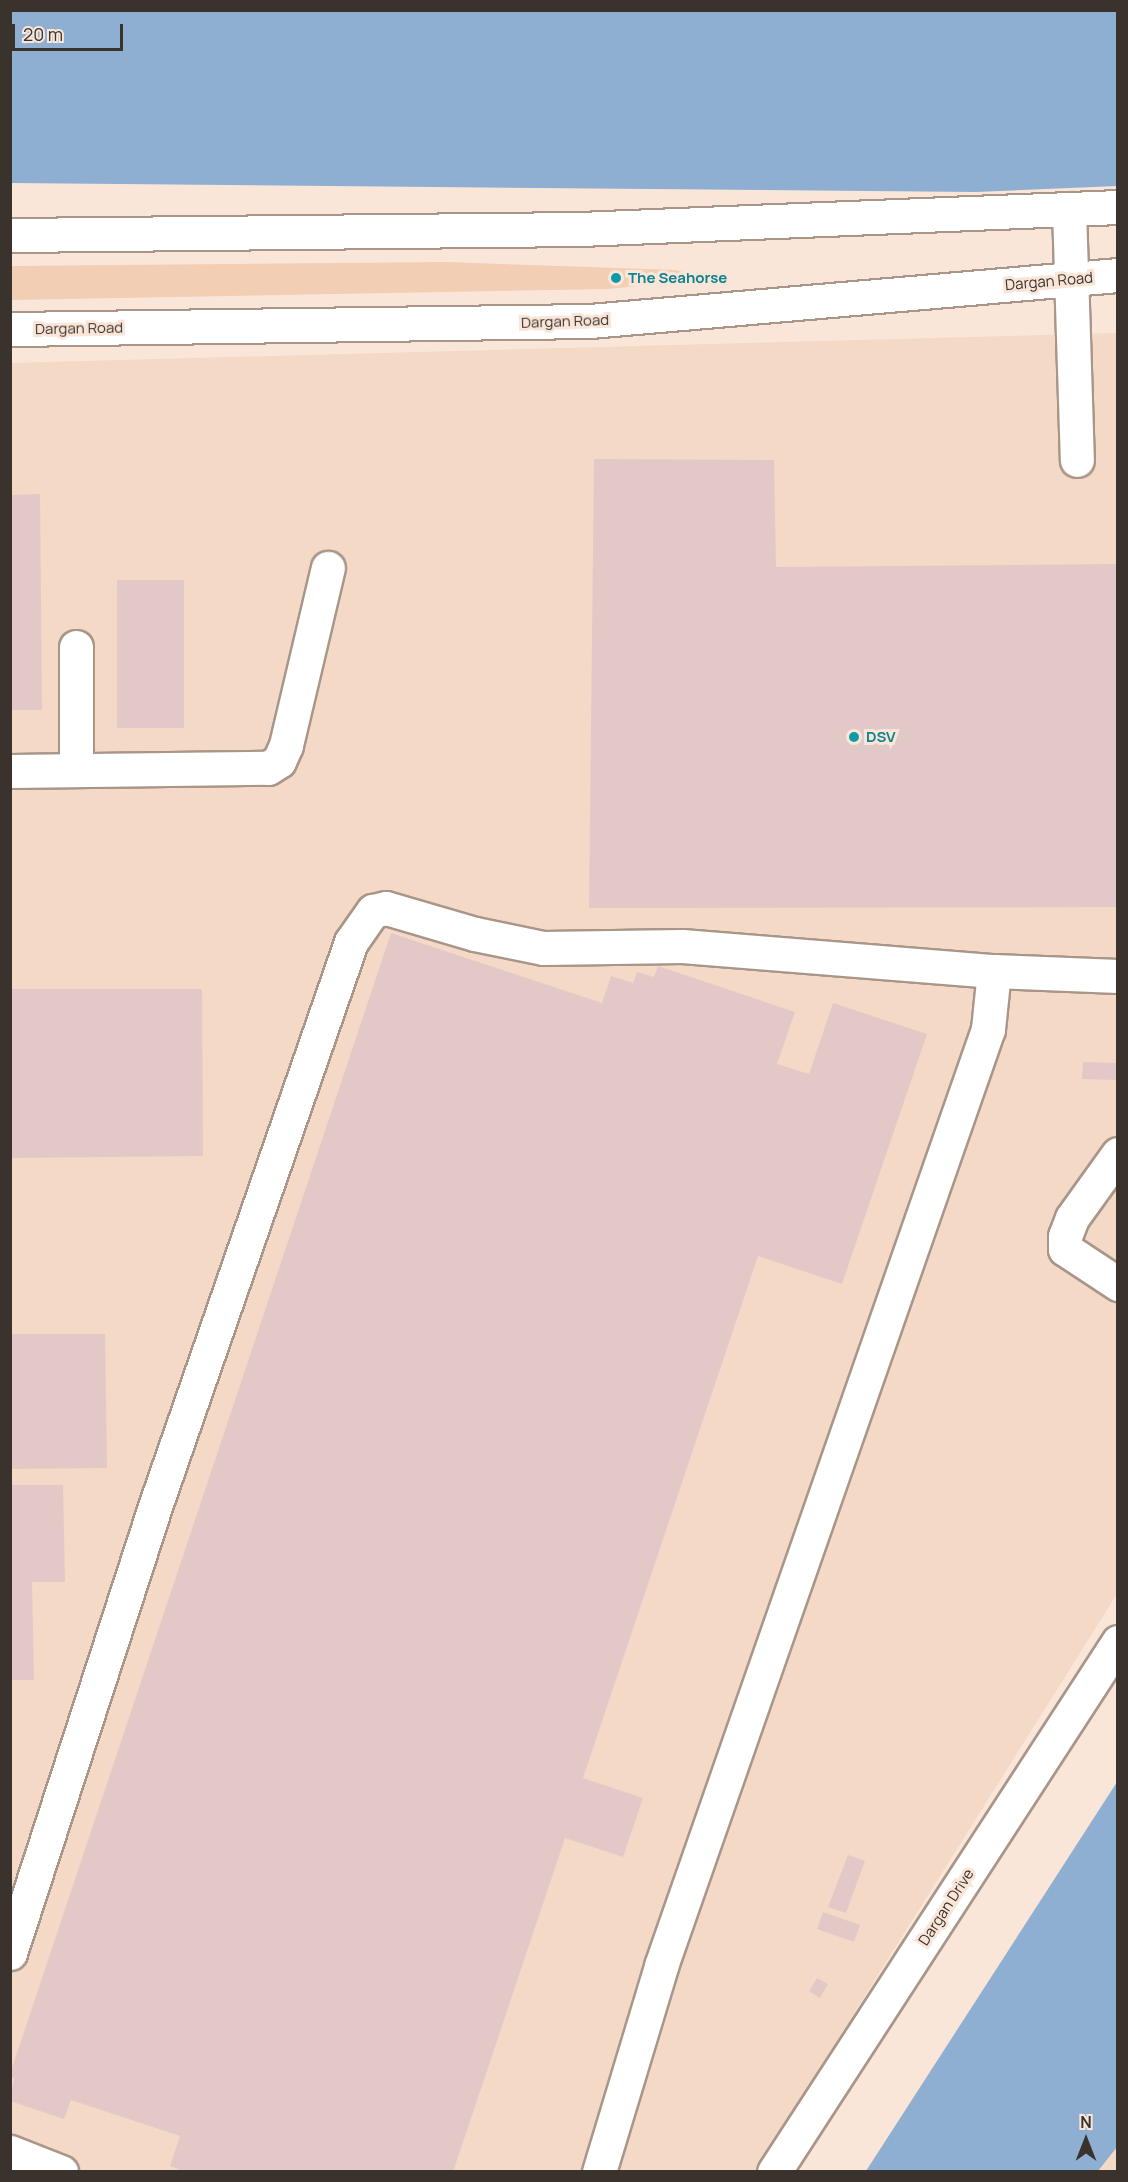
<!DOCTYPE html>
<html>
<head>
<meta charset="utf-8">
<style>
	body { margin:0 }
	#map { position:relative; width:1128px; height:2182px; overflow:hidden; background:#fae6d8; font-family:Manrope,sans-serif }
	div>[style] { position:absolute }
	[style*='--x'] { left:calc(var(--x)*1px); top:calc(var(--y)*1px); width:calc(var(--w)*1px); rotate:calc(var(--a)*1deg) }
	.built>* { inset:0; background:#f4d9c6 }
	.green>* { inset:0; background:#f2ceb5 }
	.water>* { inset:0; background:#8eaed2 }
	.building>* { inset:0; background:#e2c9c7 }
	.roads { filter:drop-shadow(2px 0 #a99689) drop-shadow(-2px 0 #a99689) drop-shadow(0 2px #a99689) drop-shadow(0 -2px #a99689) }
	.minor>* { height:33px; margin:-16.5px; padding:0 16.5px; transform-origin:16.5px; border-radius:16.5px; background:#fff }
	.dots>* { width:16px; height:16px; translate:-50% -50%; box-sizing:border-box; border:3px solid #fae6d8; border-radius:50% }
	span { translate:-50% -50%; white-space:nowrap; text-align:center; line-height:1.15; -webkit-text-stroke:6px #fae6d8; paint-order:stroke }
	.culture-label { font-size:15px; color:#0d838f; font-weight:700 }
	.left { translate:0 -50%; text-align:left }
	.street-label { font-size:15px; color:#3a332d }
	.frame { position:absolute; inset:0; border:12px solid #3a332d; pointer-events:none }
	.north { position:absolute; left:1056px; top:2110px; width:60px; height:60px; -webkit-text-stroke:4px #fae6d8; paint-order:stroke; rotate:0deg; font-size:16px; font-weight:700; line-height:24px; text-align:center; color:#3a332d }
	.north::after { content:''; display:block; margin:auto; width:21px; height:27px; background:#3a332d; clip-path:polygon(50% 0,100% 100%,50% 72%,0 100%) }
	.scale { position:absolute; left:12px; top:24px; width:111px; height:27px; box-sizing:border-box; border:3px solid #3a332d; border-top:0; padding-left:8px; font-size:18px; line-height:21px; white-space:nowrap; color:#3a332d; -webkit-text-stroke:4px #fae6d8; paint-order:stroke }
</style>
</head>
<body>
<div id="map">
	<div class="built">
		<div style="clip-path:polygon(1117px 333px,1117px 1594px,755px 2171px,11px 2171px,10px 363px)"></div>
		<div style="clip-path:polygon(1117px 2147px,1117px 2171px,1098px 2171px)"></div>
	</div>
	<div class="green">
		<div style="clip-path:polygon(446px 262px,676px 270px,705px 279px,608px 289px,11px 300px,11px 266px)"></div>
	</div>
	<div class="water">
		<div style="clip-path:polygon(11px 10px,1117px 11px,1117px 186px,976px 192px,11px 183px)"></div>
		<div style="clip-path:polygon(1117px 1782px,1117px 2147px,1098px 2171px,866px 2171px)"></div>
	</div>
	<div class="building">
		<div style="clip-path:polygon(594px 459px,774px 460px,776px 567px,1118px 564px,1118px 907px,589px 908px)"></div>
		<div style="clip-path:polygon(40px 494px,42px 710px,10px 710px,10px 495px)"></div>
		<div style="clip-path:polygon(117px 580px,184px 580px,184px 728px,117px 728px)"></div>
		<div style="clip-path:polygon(391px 933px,602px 1003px,611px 976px,633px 983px,637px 972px,654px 977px,658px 966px,795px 1012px,777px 1064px,809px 1074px,833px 1003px,927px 1034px,842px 1284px,758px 1256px,583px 1778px,643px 1798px,623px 1857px,565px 1838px,453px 2172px,186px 2172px,170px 2166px,180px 2136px,71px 2100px,64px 2119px,10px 2101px,14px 2079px,10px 2074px)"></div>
		<div style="clip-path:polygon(10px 989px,202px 989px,203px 1156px,10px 1158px)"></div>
		<div style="clip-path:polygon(1083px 1062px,1118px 1063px,1118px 1080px,1082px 1079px)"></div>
		<div style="clip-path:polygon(10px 1334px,105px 1334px,107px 1468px,10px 1469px)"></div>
		<div style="clip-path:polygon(10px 1485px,63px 1485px,65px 1582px,32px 1582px,34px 1680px,10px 1680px)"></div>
		<div style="clip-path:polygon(848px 1855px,865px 1861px,846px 1913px,828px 1907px)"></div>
		<div style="clip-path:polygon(823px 1912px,860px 1925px,854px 1942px,817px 1929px)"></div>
		<div style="clip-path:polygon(817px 1978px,828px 1984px,820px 1998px,809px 1991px)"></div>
	</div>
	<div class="roads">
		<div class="minor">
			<div style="--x:1069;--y:209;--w:251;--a:88.2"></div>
			<div style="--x:10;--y:235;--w:570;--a:-0.6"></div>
			<div style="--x:580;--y:229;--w:538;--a:-2.34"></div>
			<div style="--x:10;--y:329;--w:580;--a:-0.79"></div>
			<div style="--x:590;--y:321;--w:530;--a:-4.98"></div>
			<div style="--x:76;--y:647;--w:123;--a:90"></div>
			<div style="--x:10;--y:771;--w:258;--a:-0.7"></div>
			<div style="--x:268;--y:768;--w:13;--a:-32"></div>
			<div style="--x:279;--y:761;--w:17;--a:-66"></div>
			<div style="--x:286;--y:745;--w:182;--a:-76.7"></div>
			<div style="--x:1118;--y:1154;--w:79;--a:125.7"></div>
			<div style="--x:1072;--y:1218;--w:19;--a:111"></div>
			<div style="--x:1065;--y:1236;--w:13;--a:90"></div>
			<div style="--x:1065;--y:1249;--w:64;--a:33.4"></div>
			<div style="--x:10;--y:1953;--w:482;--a:-72"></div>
			<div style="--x:159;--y:1495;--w:585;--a:-70.85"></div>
			<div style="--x:351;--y:942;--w:38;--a:-55"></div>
			<div style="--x:373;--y:911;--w:13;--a:-13"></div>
			<div style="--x:386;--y:908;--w:93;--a:16.3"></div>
			<div style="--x:475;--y:934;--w:69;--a:11.6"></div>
			<div style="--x:543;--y:948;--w:139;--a:-0.8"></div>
			<div style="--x:682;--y:946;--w:313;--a:4.6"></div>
			<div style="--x:994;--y:971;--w:124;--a:2.3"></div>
			<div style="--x:10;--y:2152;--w:55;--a:21.4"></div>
			<div style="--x:599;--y:2172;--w:215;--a:-73.2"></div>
			<div style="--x:661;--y:1966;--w:992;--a:-70.76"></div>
			<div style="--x:988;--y:1029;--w:58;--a:-84.1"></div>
			<div style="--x:774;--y:2172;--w:632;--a:-57.01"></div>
		</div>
	</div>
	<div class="dots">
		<div style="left:616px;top:278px;background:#0f9aa8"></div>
		<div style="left:854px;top:737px;background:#0f9aa8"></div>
	</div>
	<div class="culture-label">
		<span class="left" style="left:628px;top:278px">The Seahorse</span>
		<span class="left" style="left:866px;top:737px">DSV</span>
	</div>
	<div class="street-label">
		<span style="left:1049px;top:281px;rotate:-5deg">Dargan Road</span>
		<span style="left:565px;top:321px;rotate:-2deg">Dargan Road</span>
		<span style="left:79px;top:328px;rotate:-1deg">Dargan Road</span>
		<span style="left:946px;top:1907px;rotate:-57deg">Dargan Drive</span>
	</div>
	<div class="frame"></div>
	<div class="north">N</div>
	<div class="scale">20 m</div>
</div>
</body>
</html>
